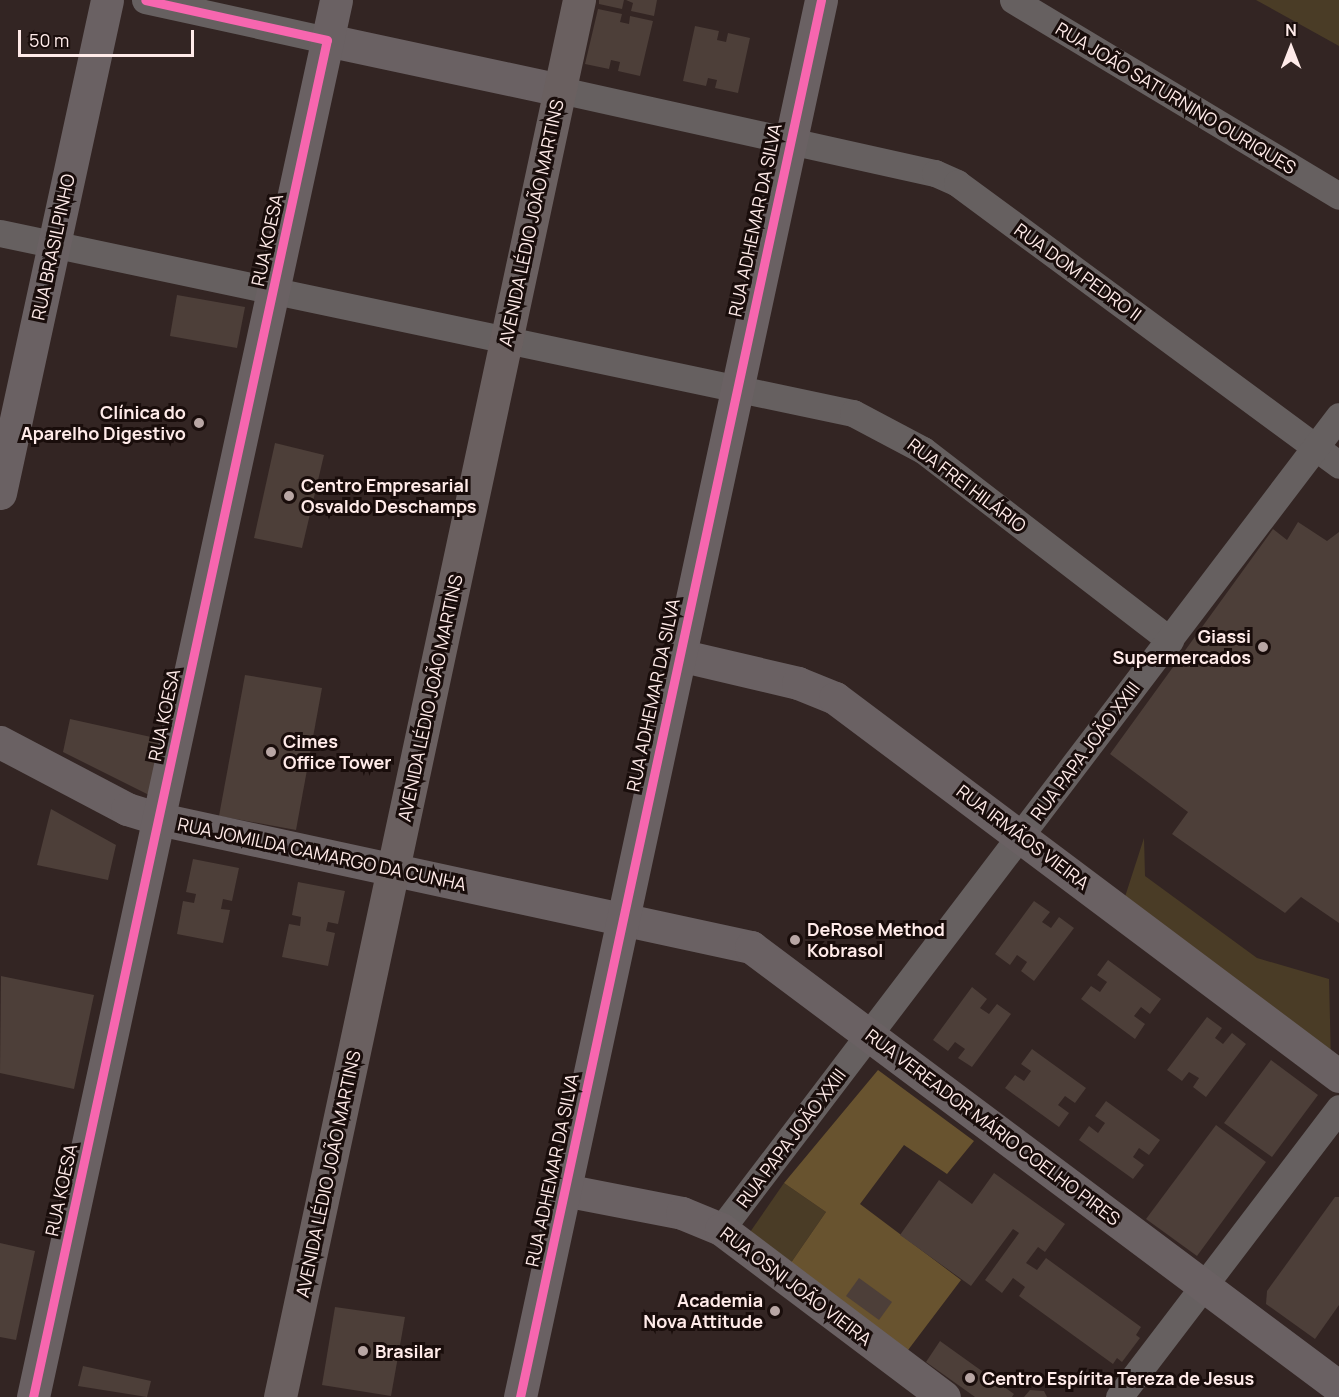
<!DOCTYPE html>
<html>
<head>
<meta charset="utf-8">
<style>
	body { margin:0 }
	#map { position:relative; width:1339px; height:1397px; overflow:hidden; background:#332523; font-family:Manrope,sans-serif }
	div>[style] { position:absolute }
	[style*='--x'] { left:calc(var(--x)*1px); top:calc(var(--y)*1px); width:calc(var(--w)*1px); rotate:calc(var(--a)*1deg) }
	.green>* { inset:0; background:#4a3c26 }
	.forest>* { inset:0; background:#68532f }
	.building>* { inset:0; background:#4d3f39 }
	.street>* { height:27px; margin:-13.5px; padding:0 13.5px; transform-origin:13.5px; border-radius:13.5px; background:#666060 }
	.secondary>* { height:33px; margin:-16.5px; padding:0 16.5px; transform-origin:16.5px; border-radius:16.5px; background:#6a6163 }
	.primary>* { height:33px; margin:-16.5px; padding:0 16.5px; transform-origin:16.5px; border-radius:16.5px; background:#6a6060 }
	.cycleway>* { height:9px; margin:-4.5px; padding:0 4.5px; transform-origin:4.5px; border-radius:4.5px; background:#f766af }
	.dots>* { width:16px; height:16px; translate:-50% -50%; box-sizing:border-box; border:3px solid #190d0b; border-radius:50% }
	span { translate:-50% -50%; white-space:nowrap; text-align:center; line-height:1.15; -webkit-text-stroke:6px #190d0b; paint-order:stroke }
	.street-label { font-size:18px; color:#ffebe9 }
	.poi-label { font-size:18px; color:#ffebe9; font-weight:700 }
	.right { translate:-100% -50%; text-align:right }
	.left { translate:0 -50%; text-align:left }
	.north { position:absolute; left:1261px; top:18px; width:60px; height:60px; -webkit-text-stroke:4px #190d0b; paint-order:stroke; rotate:0deg; font-size:16px; font-weight:700; line-height:24px; text-align:center; color:#ffebe9 }
	.north::after { content:''; display:block; margin:auto; width:21px; height:27px; background:#ffebe9; clip-path:polygon(50% 0,100% 100%,50% 72%,0 100%) }
	.scale { position:absolute; left:18px; top:30px; width:176px; height:27px; box-sizing:border-box; border:3px solid #ffebe9; border-top:0; padding-left:8px; font-size:18px; line-height:21px; white-space:nowrap; color:#ffebe9; -webkit-text-stroke:4px #190d0b; paint-order:stroke }
</style>
</head>
<body>
<div id="map">
	<div class="green">
		<div style="clip-path:polygon(1256px 0,1339px 0,1339px 46px,1321px 36px)"></div>
		<div style="clip-path:polygon(1144px 838px,1145px 876px,1257px 958px,1329px 979px,1331px 1062px,1122px 906px)"></div>
		<div style="clip-path:polygon(784px 1183px,826px 1212px,786px 1270px,748px 1235px)"></div>
	</div>
	<div class="forest">
		<div style="clip-path:polygon(878px 1070px,974px 1141px,947px 1174px,904px 1145px,860px 1204px,961px 1280px,902px 1358px,786px 1270px,826px 1212px,784px 1183px)"></div>
	</div>
	<div class="building">
		<div style="clip-path:polygon(599px 0,624px 0,622px 9px,599px 4px)"></div>
		<div style="clip-path:polygon(626px 0,657px 0,654px 16px,631px 11px,633px 3px)"></div>
		<div style="clip-path:polygon(598px 9px,622px 14px,620px 22px,629px 24px,630px 16px,653px 21px,640px 76px,618px 71px,620px 62px,611px 60px,609px 69px,585px 64px)"></div>
		<div style="clip-path:polygon(695px 26px,719px 31px,717px 40px,726px 42px,728px 33px,750px 38px,738px 93px,715px 88px,717px 80px,708px 78px,706px 86px,683px 81px)"></div>
		<div style="clip-path:polygon(177px 295px,245px 307px,237px 348px,170px 336px)"></div>
		<div style="clip-path:polygon(275px 443px,324px 455px,302px 548px,254px 538px)"></div>
		<div style="clip-path:polygon(1298px 522px,1327px 541px,1339px 532px,1339px 923px,1301px 897px,1285px 913px,1172px 834px,1188px 812px,1110px 754px,1273px 529px,1287px 540px)"></div>
		<div style="clip-path:polygon(245px 675px,322px 688px,296px 830px,219px 816px)"></div>
		<div style="clip-path:polygon(70px 719px,160px 739px,149px 795px,63px 752px)"></div>
		<div style="clip-path:polygon(51px 809px,116px 845px,108px 880px,37px 865px)"></div>
		<div style="clip-path:polygon(193px 859px,239px 868px,232px 901px,223px 899px,221px 909px,230px 910px,223px 943px,177px 934px,183px 901px,194px 903px,196px 894px,186px 892px)"></div>
		<div style="clip-path:polygon(298px 882px,345px 891px,338px 924px,328px 922px,326px 931px,335px 933px,328px 966px,282px 957px,289px 924px,300px 926px,301px 917px,292px 915px)"></div>
		<div style="clip-path:polygon(1034px 901px,1050px 912px,1042px 922px,1051px 928px,1059px 917px,1074px 928px,1034px 981px,1021px 971px,1027px 962px,1017px 955px,1010px 965px,995px 954px)"></div>
		<div style="clip-path:polygon(1108px 960px,1161px 999px,1150px 1014px,1141px 1007px,1134px 1016px,1145px 1024px,1135px 1039px,1081px 999px,1091px 986px,1100px 992px,1107px 982px,1097px 975px)"></div>
		<div style="clip-path:polygon(1px 976px,94px 995px,74px 1089px,0 1073px)"></div>
		<div style="clip-path:polygon(972px 987px,987px 999px,980px 1008px,989px 1014px,997px 1004px,1011px 1014px,972px 1067px,958px 1058px,965px 1049px,955px 1042px,948px 1051px,933px 1040px)"></div>
		<div style="clip-path:polygon(1207px 1017px,1222px 1028px,1215px 1038px,1223px 1044px,1232px 1033px,1246px 1044px,1206px 1097px,1193px 1087px,1199px 1078px,1189px 1072px,1182px 1081px,1167px 1070px)"></div>
		<div style="clip-path:polygon(1032px 1049px,1086px 1088px,1075px 1103px,1065px 1096px,1058px 1105px,1069px 1113px,1059px 1127px,1005px 1088px,1015px 1075px,1024px 1081px,1031px 1071px,1021px 1064px)"></div>
		<div style="clip-path:polygon(1271px 1060px,1318px 1095px,1272px 1157px,1224px 1123px)"></div>
		<div style="clip-path:polygon(1106px 1101px,1160px 1140px,1149px 1155px,1139px 1148px,1133px 1157px,1144px 1165px,1133px 1179px,1079px 1140px,1089px 1126px,1098px 1133px,1105px 1123px,1095px 1116px)"></div>
		<div style="clip-path:polygon(1216px 1125px,1266px 1162px,1197px 1256px,1146px 1219px)"></div>
		<div style="clip-path:polygon(994px 1173px,1065px 1224px,1045px 1252px,1038px 1247px,1026px 1263px,1037px 1270px,1046px 1258px,1141px 1327px,1136px 1335px,1140px 1338px,1122px 1362px,1117px 1358px,1113px 1364px,1019px 1296px,1025px 1287px,1013px 1278px,1002px 1293px,985px 1280px,1019px 1233px,1013px 1229px,971px 1286px,900px 1235px,939px 1180px,972px 1204px)"></div>
		<div style="clip-path:polygon(1335px 1197px,1339px 1197px,1339px 1305px,1315px 1339px,1266px 1304px,1267px 1291px)"></div>
		<div style="clip-path:polygon(0 1243px,35px 1251px,16px 1340px,0 1337px)"></div>
		<div style="clip-path:polygon(859px 1278px,892px 1302px,879px 1320px,846px 1296px)"></div>
		<div style="clip-path:polygon(335px 1307px,405px 1317px,391px 1396px,322px 1385px)"></div>
		<div style="clip-path:polygon(940px 1341px,1014px 1394px,1012px 1397px,975px 1397px,926px 1362px)"></div>
		<div style="clip-path:polygon(83px 1366px,151px 1381px,147px 1397px,78px 1386px)"></div>
		<div style="clip-path:polygon(1030px 1390px,1044px 1391px,1047px 1397px,1024px 1397px)"></div>
	</div>
	<div class="street">
		<div style="--x:145;--y:0;--w:186;--a:12.4"></div>
		<div style="--x:1013;--y:0;--w:380;--a:31"></div>
		<div style="--x:560;--y:90;--w:384;--a:12.5"></div>
		<div style="--x:935;--y:173;--w:24;--a:24"></div>
		<div style="--x:957;--y:183;--w:475;--a:36.4"></div>
		<div style="--x:0;--y:233;--w:872;--a:11.92"></div>
		<div style="--x:853;--y:413;--w:79;--a:27.9"></div>
		<div style="--x:923;--y:450;--w:312;--a:37.6"></div>
		<div style="--x:721;--y:1229;--w:1021;--a:-52.76"></div>
		<div style="--x:1119;--y:1397;--w:363;--a:-52.7"></div>
	</div>
	<div class="secondary">
		<div style="--x:327;--y:40;--w:238;--a:12.1"></div>
		<div style="--x:0;--y:493;--w:504;--a:-77.75"></div>
		<div style="--x:679;--y:655;--w:122;--a:13.2"></div>
		<div style="--x:798;--y:683;--w:40;--a:22"></div>
		<div style="--x:835;--y:698;--w:630;--a:36.87"></div>
		<div style="--x:0;--y:742;--w:144;--a:27.8"></div>
		<div style="--x:127;--y:809;--w:34;--a:17"></div>
		<div style="--x:159;--y:819;--w:606;--a:12.2"></div>
		<div style="--x:751;--y:947;--w:734;--a:36.81"></div>
		<div style="--x:564;--y:1190;--w:120;--a:11"></div>
		<div style="--x:682;--y:1213;--w:42;--a:22.3"></div>
		<div style="--x:721;--y:1229;--w:279;--a:37"></div>
		<div style="--x:33;--y:1397;--w:1429;--a:-77.76"></div>
		<div style="--x:520;--y:1397;--w:1429;--a:-77.84"></div>
	</div>
	<div class="primary">
		<div style="--x:280;--y:1397;--w:1429;--a:-77.92"></div>
	</div>
	<div class="cycleway">
		<div style="--x:33;--y:1397;--w:1388;--a:-77.78"></div>
		<div style="--x:327;--y:40;--w:186;--a:-167.6"></div>
		<div style="--x:520;--y:1397;--w:1429;--a:-77.84"></div>
	</div>
	<div class="dots">
		<div style="left:199px;top:423px;background:#b8a6a4"></div>
		<div style="left:289px;top:496px;background:#b8a6a4"></div>
		<div style="left:1263px;top:647px;background:#b8a6a4"></div>
		<div style="left:271px;top:752px;background:#b8a6a4"></div>
		<div style="left:795px;top:940px;background:#b8a6a4"></div>
		<div style="left:775px;top:1311px;background:#b8a6a4"></div>
		<div style="left:363px;top:1351px;background:#b8a6a4"></div>
		<div style="left:970px;top:1378px;background:#b8a6a4"></div>
	</div>
	<div class="street-label">
		<span style="left:1176px;top:98px;rotate:31deg">RUA JOÃO SATURNINO OURIQUES</span>
		<span style="left:755px;top:220px;rotate:-78deg">RUA ADHEMAR DA SILVA</span>
		<span style="left:531px;top:223px;rotate:-78deg">AVENIDA LÉDIO JOÃO MARTINS</span>
		<span style="left:267px;top:240px;rotate:-78deg">RUA KOESA</span>
		<span style="left:53px;top:247px;rotate:-78deg">RUA BRASILPINHO</span>
		<span style="left:1078px;top:272px;rotate:36deg">RUA DOM PEDRO II</span>
		<span style="left:967px;top:485px;rotate:37deg">RUA FREI HILÁRIO</span>
		<span style="left:653px;top:695px;rotate:-78deg">RUA ADHEMAR DA SILVA</span>
		<span style="left:430px;top:698px;rotate:-78deg">AVENIDA LÉDIO JOÃO MARTINS</span>
		<span style="left:164px;top:715px;rotate:-78deg">RUA KOESA</span>
		<span style="left:1085px;top:751px;rotate:-53deg">RUA PAPA JOÃO XXIII</span>
		<span style="left:1023px;top:837px;rotate:37deg">RUA IRMÃOS VIEIRA</span>
		<span style="left:322px;top:854px;rotate:12deg">RUA JOMILDA CAMARGO DA CUNHA</span>
		<span style="left:993px;top:1127px;rotate:37deg">RUA VEREADOR MÁRIO COELHO PIRES</span>
		<span style="left:791px;top:1138px;rotate:-53deg">RUA PAPA JOÃO XXIII</span>
		<span style="left:552px;top:1170px;rotate:-78deg">RUA ADHEMAR DA SILVA</span>
		<span style="left:328px;top:1174px;rotate:-78deg">AVENIDA LÉDIO JOÃO MARTINS</span>
		<span style="left:61px;top:1190px;rotate:-78deg">RUA KOESA</span>
		<span style="left:796px;top:1286px;rotate:37deg">RUA OSNI JOÃO VIEIRA</span>
	</div>
	<div class="poi-label">
		<span class="right" style="left:186px;top:423px">Clínica do<br>Aparelho Digestivo</span>
		<span class="left" style="left:301px;top:496px">Centro Empresarial<br>Osvaldo Deschamps</span>
		<span class="right" style="left:1251px;top:647px">Giassi<br>Supermercados</span>
		<span class="left" style="left:283px;top:752px">Cimes<br>Office Tower</span>
		<span class="left" style="left:807px;top:940px">DeRose Method<br>Kobrasol</span>
		<span class="right" style="left:763px;top:1311px">Academia<br>Nova Attitude</span>
		<span class="left" style="left:375px;top:1351px">Brasilar</span>
		<span class="left" style="left:982px;top:1378px">Centro Espírita Tereza de Jesus</span>
	</div>
	<div class="north">N</div>
	<div class="scale">50 m</div>
</div>
</body>
</html>
